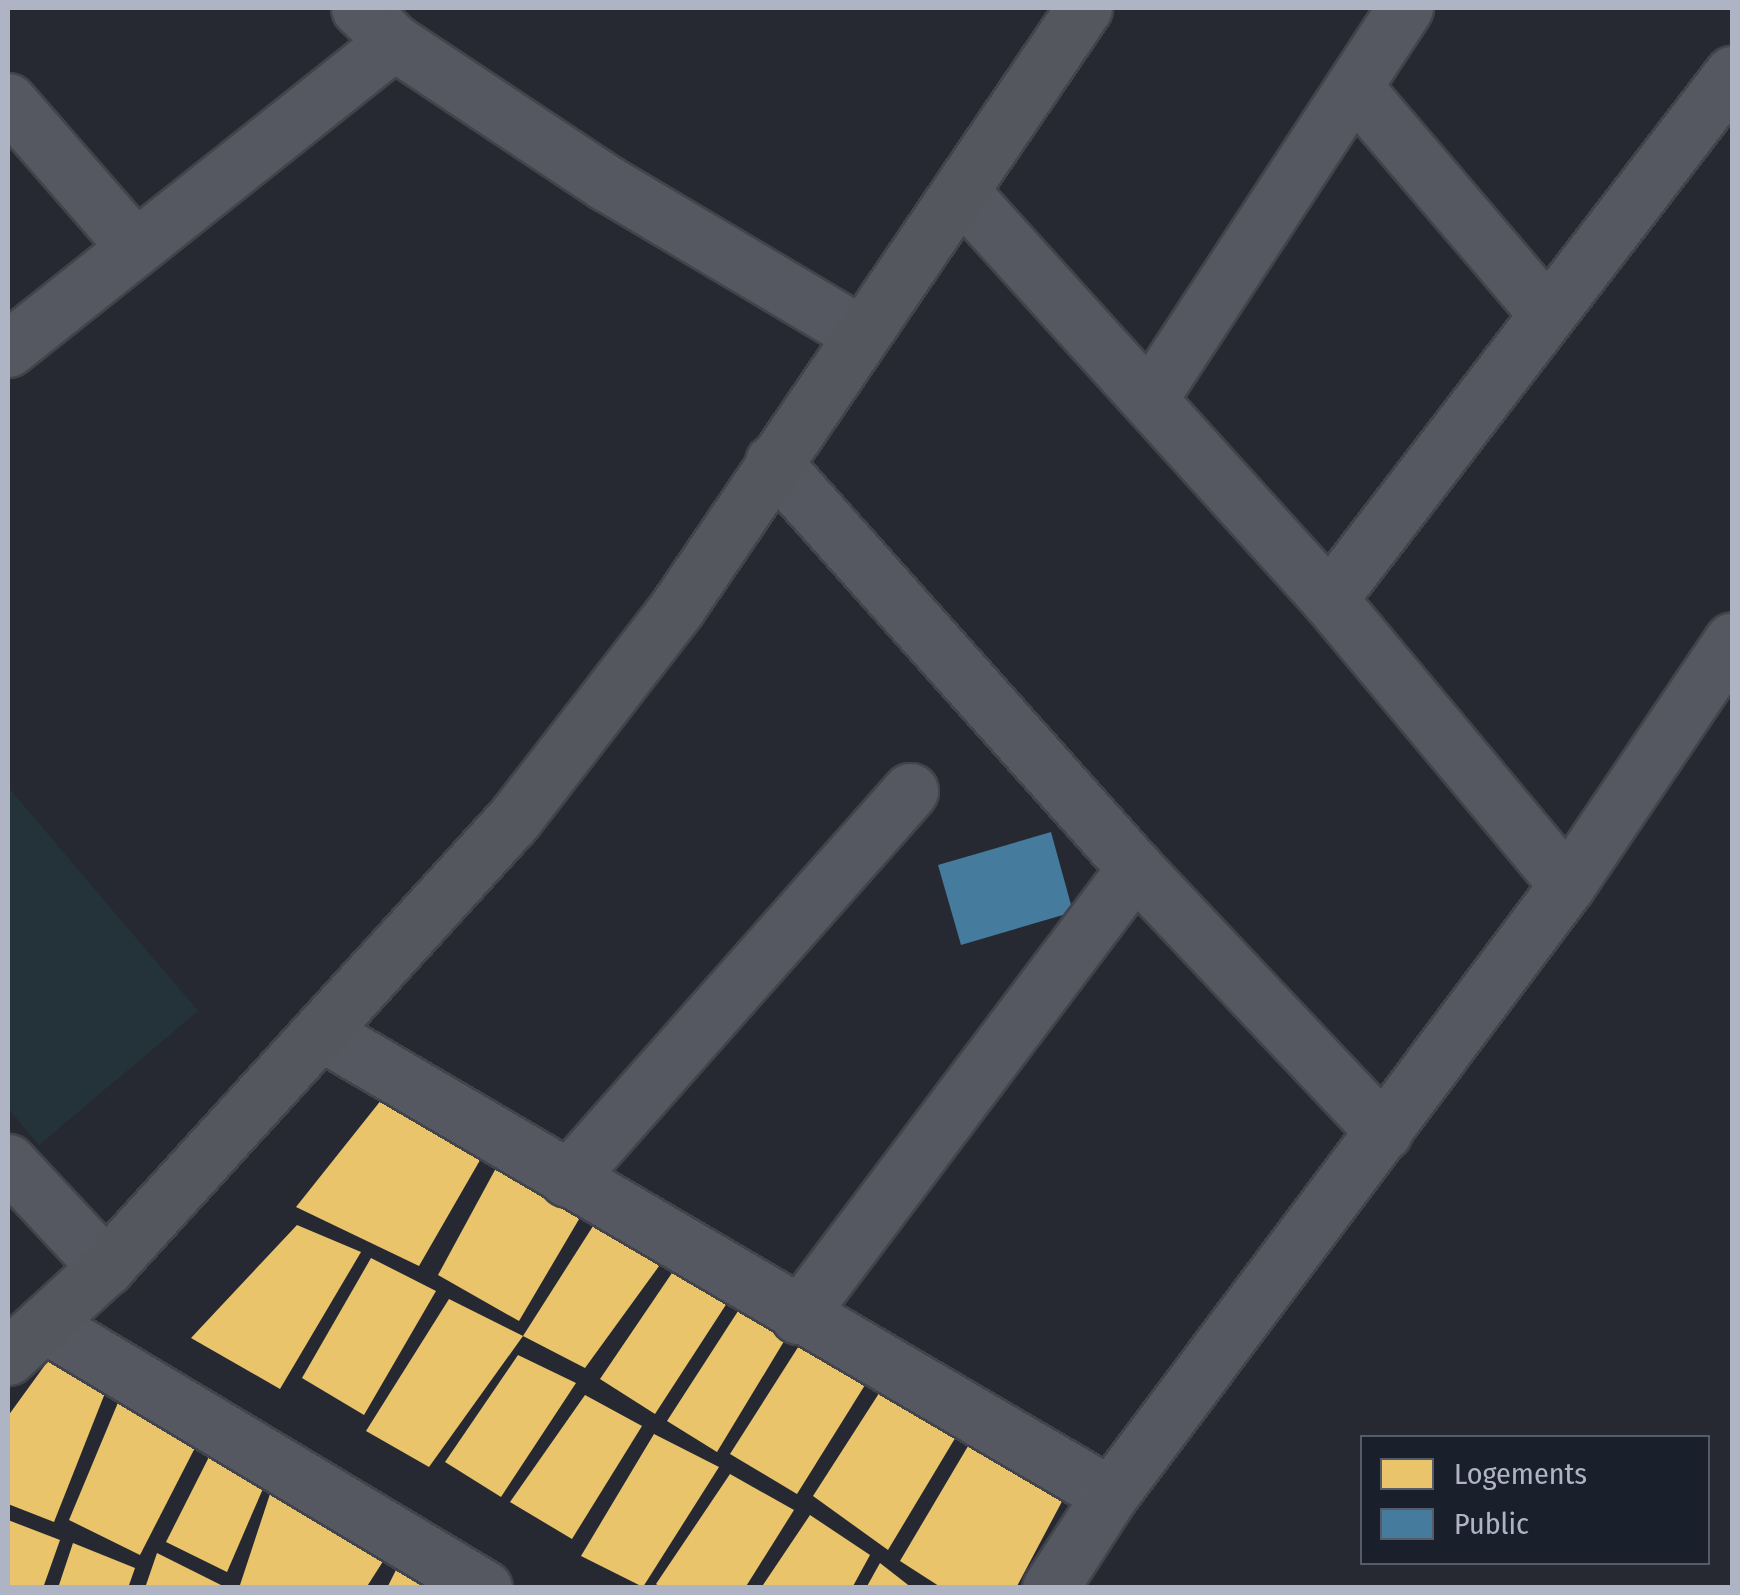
<!DOCTYPE html>
<html>
<head>
<meta charset="utf-8">
<style>
	body { margin:0 }
	#map { position:relative; width:1740px; height:1595px; overflow:hidden; background:#262932; font-family:"Fira Sans Condensed",sans-serif }
	div>[style] { position:absolute }
	[style*='--x'] { left:calc(var(--x)*1px); top:calc(var(--y)*1px); width:calc(var(--w)*1px); rotate:calc(var(--a)*1deg) }
	.green>* { inset:0; background:#243339 }
	.homes>* { inset:0; background:#e9c46a }
	.public>* { inset:0; background:#457b9d }
	.roads { filter:drop-shadow(2px 0 #42444b) drop-shadow(-2px 0 #42444b) drop-shadow(0 2px #42444b) drop-shadow(0 -2px #42444b) }
	.street>* { height:55px; margin:-27.5px; padding:0 27.5px; transform-origin:27.5px; border-radius:27.5px; background:#565861 }
	.secondary>* { height:55px; margin:-27.5px; padding:0 27.5px; transform-origin:27.5px; border-radius:27.5px; background:#55575f }
	span { translate:-50% -50%; white-space:nowrap; text-align:center; line-height:1.15; -webkit-text-stroke:10px #1a1f2c; paint-order:stroke }
	.frame { position:absolute; inset:0; border:10px solid #afb4c4; pointer-events:none }
	.legend { position:absolute; left:1360px; top:1435px; width:350px; height:130px; box-sizing:border-box; background:#1a1f2c; border:2px solid #565b69; margin:0; padding:12px 18px; list-style:none; font-size:30px; color:#afb4c4 }
	.legend li { display:flex; align-items:center; gap:20px; height:50px }
	.legend b { width:50px; border:2px solid #565b69 }
</style>
</head>
<body>
<div id="map">
	<div class="green">
		<div style="clip-path:polygon(8px 787px,198px 1011px,39px 1145px,8px 1108px)"></div>
	</div>
	<div class="homes">
		<div style="clip-path:polygon(382px 1099px,487px 1148px,419px 1266px,296px 1207px)"></div>
		<div style="clip-path:polygon(502px 1157px,585px 1209px,519px 1321px,438px 1275px)"></div>
		<div style="clip-path:polygon(595px 1223px,662px 1262px,585px 1368px,523px 1336px)"></div>
		<div style="clip-path:polygon(297px 1225px,361px 1252px,280px 1389px,191px 1338px)"></div>
		<div style="clip-path:polygon(371px 1258px,436px 1291px,364px 1415px,302px 1378px)"></div>
		<div style="clip-path:polygon(674px 1270px,729px 1300px,655px 1414px,600px 1379px)"></div>
		<div style="clip-path:polygon(449px 1299px,523px 1336px,429px 1467px,366px 1431px)"></div>
		<div style="clip-path:polygon(740px 1308px,789px 1333px,717px 1452px,667px 1421px)"></div>
		<div style="clip-path:polygon(802px 1341px,870px 1377px,797px 1494px,730px 1454px)"></div>
		<div style="clip-path:polygon(53px 1354px,109px 1383px,54px 1522px,8px 1504px,8px 1416px)"></div>
		<div style="clip-path:polygon(518px 1355px,576px 1383px,501px 1497px,445px 1462px)"></div>
		<div style="clip-path:polygon(885px 1384px,960px 1430px,888px 1550px,813px 1496px)"></div>
		<div style="clip-path:polygon(122px 1393px,199px 1440px,140px 1555px,69px 1520px)"></div>
		<div style="clip-path:polygon(585px 1395px,642px 1426px,572px 1539px,510px 1502px)"></div>
		<div style="clip-path:polygon(654px 1434px,719px 1467px,643px 1587px,581px 1556px)"></div>
		<div style="clip-path:polygon(974px 1436px,1067px 1492px,1016px 1588px,942px 1588px,900px 1561px)"></div>
		<div style="clip-path:polygon(214px 1447px,268px 1477px,227px 1572px,166px 1542px)"></div>
		<div style="clip-path:polygon(730px 1474px,794px 1510px,745px 1588px,661px 1588px,656px 1584px)"></div>
		<div style="clip-path:polygon(271px 1491px,389px 1552px,366px 1588px,239px 1588px)"></div>
		<div style="clip-path:polygon(810px 1515px,870px 1555px,852px 1588px,761px 1588px)"></div>
		<div style="clip-path:polygon(8px 1520px,60px 1540px,43px 1588px,8px 1588px)"></div>
		<div style="clip-path:polygon(73px 1543px,135px 1568px,128px 1588px,58px 1588px)"></div>
		<div style="clip-path:polygon(157px 1553px,227px 1588px,145px 1588px)"></div>
		<div style="clip-path:polygon(880px 1563px,912px 1588px,866px 1588px)"></div>
		<div style="clip-path:polygon(399px 1564px,448px 1588px,387px 1588px)"></div>
	</div>
	<div class="public">
		<div style="clip-path:polygon(1051px 832px,1073px 912px,961px 945px,938px 865px)"></div>
	</div>
	<div class="roads">
		<div class="street">
			<div style="--x:359;--y:8;--w:49;--a:44.2"></div>
			<div style="--x:394;--y:42;--w:257;--a:33.6"></div>
			<div style="--x:608;--y:184;--w:295;--a:30.7"></div>
			<div style="--x:1354;--y:87;--w:298;--a:49.6"></div>
			<div style="--x:8;--y:101;--w:192;--a:49"></div>
			<div style="--x:962;--y:193;--w:547;--a:47.89"></div>
			<div style="--x:1329;--y:599;--w:372;--a:50.2"></div>
			<div style="--x:8;--y:349;--w:493;--a:-38.5"></div>
			<div style="--x:1151;--y:396;--w:464;--a:-56.8"></div>
			<div style="--x:773;--y:462;--w:544;--a:48.28"></div>
			<div style="--x:1135;--y:868;--w:363;--a:46.7"></div>
			<div style="--x:1329;--y:599;--w:662;--a:-52.49"></div>
			<div style="--x:322;--y:1033;--w:913;--a:30.38"></div>
			<div style="--x:8;--y:1162;--w:144;--a:47"></div>
			<div style="--x:567;--y:1179;--w:518;--a:-48.52"></div>
			<div style="--x:798;--y:1316;--w:561;--a:-53.05"></div>
			<div style="--x:44;--y:1324;--w:513;--a:30.96"></div>
			<div style="--x:1050;--y:1588;--w:111;--a:-57.2"></div>
			<div style="--x:1110;--y:1495;--w:762;--a:-53.16"></div>
			<div style="--x:1567;--y:885;--w:295;--a:-56"></div>
		</div>
		<div class="secondary">
			<div style="--x:8;--y:1357;--w:133;--a:-42.6"></div>
			<div style="--x:106;--y:1267;--w:606;--a:-47.68"></div>
			<div style="--x:514;--y:819;--w:267;--a:-52.3"></div>
			<div style="--x:677;--y:608;--w:725;--a:-55.85"></div>
		</div>
	</div>
	<div class="frame"></div>
	<ul class="legend">
	<li><b style="height:28px;background:#e9c46a"></b>Logements</li>
	<li><b style="height:28px;background:#457b9d"></b>Public</li>
	</ul>
</div>
</body>
</html>
